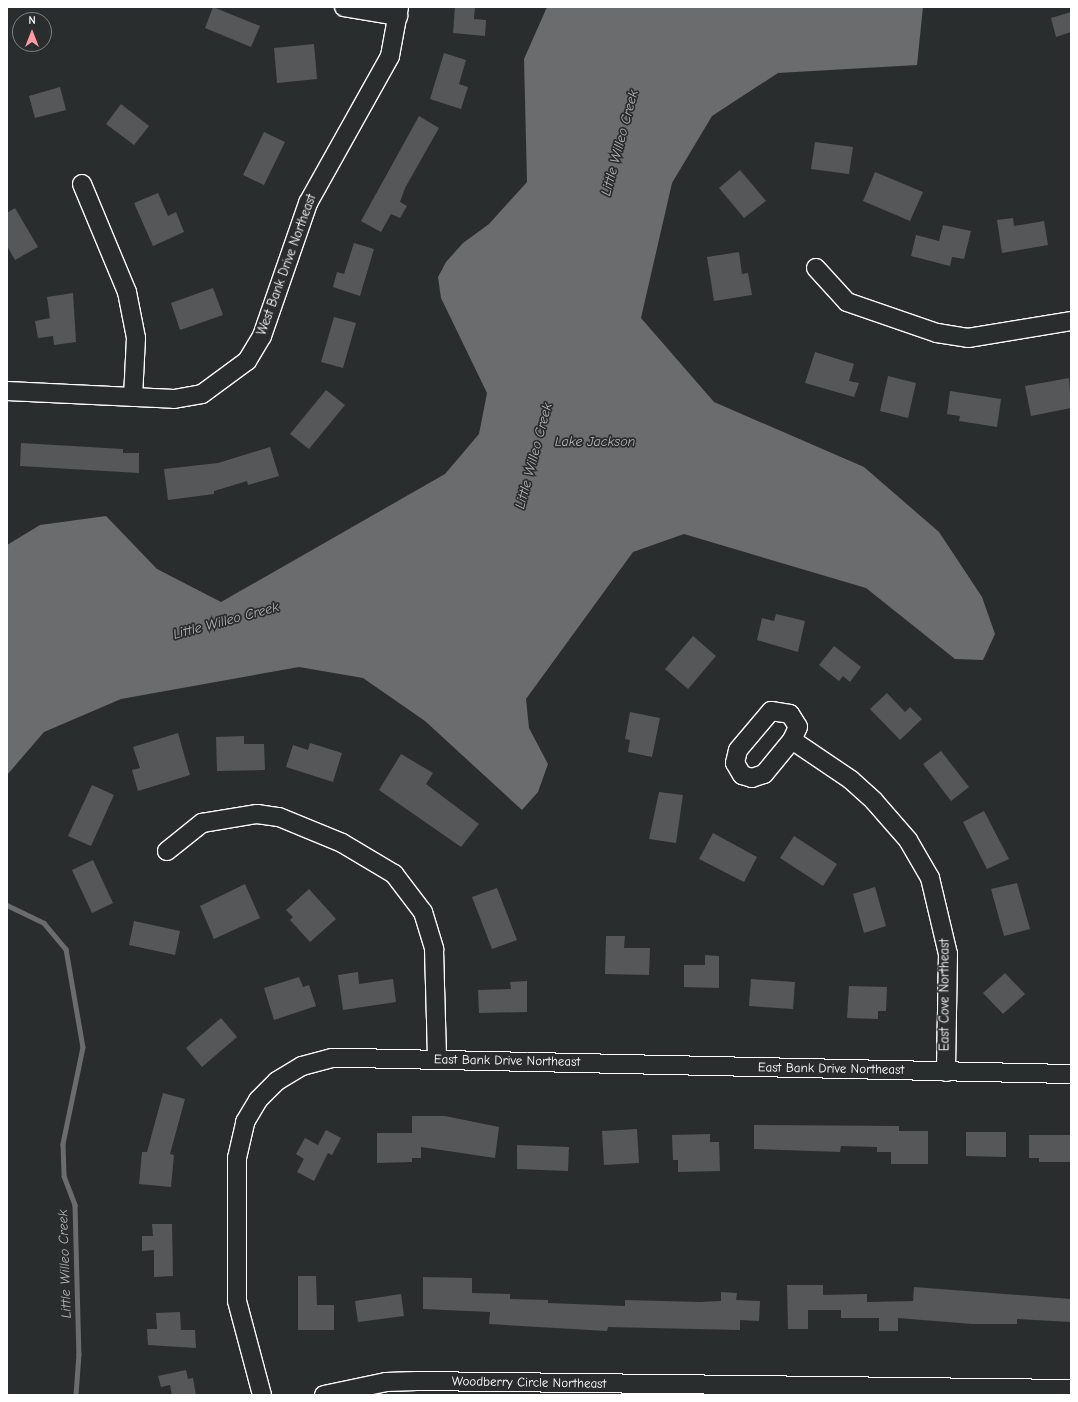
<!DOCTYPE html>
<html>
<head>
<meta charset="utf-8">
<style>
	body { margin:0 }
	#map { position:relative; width:1078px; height:1402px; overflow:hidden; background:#2a2d2e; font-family:"Comic Neue",sans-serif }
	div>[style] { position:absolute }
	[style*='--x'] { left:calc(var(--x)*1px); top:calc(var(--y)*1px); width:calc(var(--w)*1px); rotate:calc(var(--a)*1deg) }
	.water>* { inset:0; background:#6a6c6d }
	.stream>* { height:4.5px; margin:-2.25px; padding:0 2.25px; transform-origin:2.25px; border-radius:2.25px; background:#6a6c6d }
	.building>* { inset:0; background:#555758 }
	.roads { filter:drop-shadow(1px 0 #fff) drop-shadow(-1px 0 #fff) drop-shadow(0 1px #fff) drop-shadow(0 -1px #fff) }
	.minor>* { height:18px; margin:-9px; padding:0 9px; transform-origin:9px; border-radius:9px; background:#2a2d2e }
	span { translate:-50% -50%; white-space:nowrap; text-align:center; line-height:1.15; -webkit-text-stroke:3.5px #2a2d2e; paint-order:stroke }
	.street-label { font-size:13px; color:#fff }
	.water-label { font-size:14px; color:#b4b6b6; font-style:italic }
	.frame { position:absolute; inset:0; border:8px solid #fff; pointer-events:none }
	.north { position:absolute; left:12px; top:12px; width:40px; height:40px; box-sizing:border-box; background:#2a2d2e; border:1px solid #7f8182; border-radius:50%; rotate:0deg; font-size:11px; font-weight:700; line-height:16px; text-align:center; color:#fff }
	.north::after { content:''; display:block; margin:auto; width:14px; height:18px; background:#ff9aa2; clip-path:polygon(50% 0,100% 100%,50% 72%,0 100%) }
</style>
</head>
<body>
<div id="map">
	<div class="water">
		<div style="clip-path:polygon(547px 7px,923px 7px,917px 65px,778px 73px,712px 116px,672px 183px,641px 318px,714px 402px,864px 467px,939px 532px,982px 597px,995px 634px,983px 660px,955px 659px,866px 588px,684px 534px,633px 552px,526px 699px,529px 728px,548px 764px,538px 792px,522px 810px,425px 721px,363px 678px,299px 667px,121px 699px,44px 732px,7px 775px,7px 545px,40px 525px,106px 516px,157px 569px,221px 602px,445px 474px,479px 434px,487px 393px,441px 298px,438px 277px,446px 262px,463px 243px,489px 224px,527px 182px,524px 59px)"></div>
	</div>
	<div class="stream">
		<div style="--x:7;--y:905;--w:41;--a:25.9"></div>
		<div style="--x:44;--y:923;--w:34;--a:50"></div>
		<div style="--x:66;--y:949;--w:99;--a:80.2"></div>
		<div style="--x:83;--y:1047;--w:99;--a:101.7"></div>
		<div style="--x:63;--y:1144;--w:32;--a:88"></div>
		<div style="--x:64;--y:1176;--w:31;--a:69"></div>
		<div style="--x:75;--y:1205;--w:149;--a:88.5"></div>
		<div style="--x:79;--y:1354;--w:41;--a:94.2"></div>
	</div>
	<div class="building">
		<div style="clip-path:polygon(213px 7px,260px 26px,251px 47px,205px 28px)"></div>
		<div style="clip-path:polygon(455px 7px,475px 7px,474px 19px,486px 20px,485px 36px,453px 33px)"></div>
		<div style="clip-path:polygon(1071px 12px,1071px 32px,1056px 37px,1051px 18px)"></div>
		<div style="clip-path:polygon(314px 44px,317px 79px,277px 83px,274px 48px)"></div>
		<div style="clip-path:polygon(444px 53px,466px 60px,459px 84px,468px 87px,461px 109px,430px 99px)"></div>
		<div style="clip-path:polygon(60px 87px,66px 110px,35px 118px,29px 96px)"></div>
		<div style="clip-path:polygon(121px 104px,149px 126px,134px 145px,106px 124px)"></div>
		<div style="clip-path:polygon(419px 116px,439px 128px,405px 188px,400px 202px,407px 206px,400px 218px,391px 214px,381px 232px,361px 221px)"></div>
		<div style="clip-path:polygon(264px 132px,285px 142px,264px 185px,243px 175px)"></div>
		<div style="clip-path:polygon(815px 142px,853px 147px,849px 174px,811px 169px)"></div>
		<div style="clip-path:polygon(740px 170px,766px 201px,744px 218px,719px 188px)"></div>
		<div style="clip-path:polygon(875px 172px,923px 192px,910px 221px,863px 201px)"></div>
		<div style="clip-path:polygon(158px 193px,168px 216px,176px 212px,184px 232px,153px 246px,134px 203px)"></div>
		<div style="clip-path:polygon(15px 208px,38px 247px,15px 260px,7px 246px,7px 213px)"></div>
		<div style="clip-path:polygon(1013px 218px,1014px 226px,1044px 221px,1048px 245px,1002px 253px,997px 220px)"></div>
		<div style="clip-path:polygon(943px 225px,971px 231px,964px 259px,952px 257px,950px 266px,911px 256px,916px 235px,939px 241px)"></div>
		<div style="clip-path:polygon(354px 243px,374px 249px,360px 296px,333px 287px,337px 272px,344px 274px)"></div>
		<div style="clip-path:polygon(739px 252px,742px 274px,748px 273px,752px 295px,714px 301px,707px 257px)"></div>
		<div style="clip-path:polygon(213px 288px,223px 315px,180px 330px,171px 303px)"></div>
		<div style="clip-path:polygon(73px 293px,76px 342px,54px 345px,53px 336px,38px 338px,35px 321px,50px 318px,47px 297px)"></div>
		<div style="clip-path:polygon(334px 317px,356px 323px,343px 368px,321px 362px)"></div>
		<div style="clip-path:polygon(815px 352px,854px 364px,849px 381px,859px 383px,854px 397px,805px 383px)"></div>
		<div style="clip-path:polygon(888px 376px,916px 383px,908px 418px,880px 411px)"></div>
		<div style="clip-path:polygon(1069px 378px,1071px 408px,1031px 416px,1025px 386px)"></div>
		<div style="clip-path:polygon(326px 390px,345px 405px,309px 449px,290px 434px)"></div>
		<div style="clip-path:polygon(950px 391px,1001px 399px,997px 427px,959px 421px,960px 416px,947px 414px)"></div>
		<div style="clip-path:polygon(21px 443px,123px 449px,123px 453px,139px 453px,139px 473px,20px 466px)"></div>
		<div style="clip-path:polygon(270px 447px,279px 476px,248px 485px,247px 481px,214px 491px,214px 494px,168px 500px,164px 469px,218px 463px)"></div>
		<div style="clip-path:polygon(776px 614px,805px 621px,798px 652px,757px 640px,762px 618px,774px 621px)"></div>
		<div style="clip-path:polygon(693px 636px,716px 656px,688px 689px,665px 669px)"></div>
		<div style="clip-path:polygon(834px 646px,861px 667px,850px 682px,843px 676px,839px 681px,819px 665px)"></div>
		<div style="clip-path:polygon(887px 693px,905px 712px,910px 707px,922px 719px,900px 740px,870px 709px)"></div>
		<div style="clip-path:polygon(630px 712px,660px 718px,652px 757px,628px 752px,630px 740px,625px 739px)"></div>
		<div style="clip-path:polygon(178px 733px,190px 775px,138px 791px,132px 770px,140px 768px,133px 747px)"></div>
		<div style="clip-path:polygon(244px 736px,244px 744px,264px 744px,265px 770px,217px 771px,216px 737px)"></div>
		<div style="clip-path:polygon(310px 743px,342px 753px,333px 782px,286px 767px,293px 745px,308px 750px)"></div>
		<div style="clip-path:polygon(941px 751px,969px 787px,951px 801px,923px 764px)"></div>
		<div style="clip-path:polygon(401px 754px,433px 773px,426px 784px,479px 824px,461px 847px,379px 790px)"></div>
		<div style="clip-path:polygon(92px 785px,114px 795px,91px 846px,68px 836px)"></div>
		<div style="clip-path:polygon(659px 792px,683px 795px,676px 843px,649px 839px)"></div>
		<div style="clip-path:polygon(984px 811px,1009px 859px,987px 869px,963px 822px)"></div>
		<div style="clip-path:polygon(713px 833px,757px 857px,744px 882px,699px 859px)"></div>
		<div style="clip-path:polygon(794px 836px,837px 864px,823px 886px,780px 858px)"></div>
		<div style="clip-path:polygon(93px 860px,113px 903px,92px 913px,72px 870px)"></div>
		<div style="clip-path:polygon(1017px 883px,1030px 929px,1004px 936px,991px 889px)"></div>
		<div style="clip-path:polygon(245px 884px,260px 918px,214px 939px,200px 906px)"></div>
		<div style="clip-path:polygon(875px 887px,886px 926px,864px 933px,853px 894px)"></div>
		<div style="clip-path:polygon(497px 888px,517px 940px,492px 949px,472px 897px)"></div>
		<div style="clip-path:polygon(309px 889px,336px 919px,310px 942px,290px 920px,293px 917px,286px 910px)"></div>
		<div style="clip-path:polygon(134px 921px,180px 931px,175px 955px,129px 945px)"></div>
		<div style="clip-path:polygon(606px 936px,625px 936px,624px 948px,650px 948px,649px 975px,605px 974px)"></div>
		<div style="clip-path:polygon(705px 955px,719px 956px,719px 988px,684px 987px,684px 965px,705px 965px)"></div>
		<div style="clip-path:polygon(358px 972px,359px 984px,393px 979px,396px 1002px,343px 1010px,338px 975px)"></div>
		<div style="clip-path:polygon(1005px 973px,1025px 994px,1003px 1014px,983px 993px)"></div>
		<div style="clip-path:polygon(299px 977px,303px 987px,309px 985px,316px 1006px,274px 1020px,264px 988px)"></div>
		<div style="clip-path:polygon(751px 979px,795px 982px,793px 1009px,749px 1006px)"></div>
		<div style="clip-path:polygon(527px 981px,527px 1012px,479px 1013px,478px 990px,511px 989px,510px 982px)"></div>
		<div style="clip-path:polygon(849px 986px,887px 987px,886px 1011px,878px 1011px,878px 1019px,847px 1018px)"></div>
		<div style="clip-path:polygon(221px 1018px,237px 1037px,202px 1067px,186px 1048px)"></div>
		<div style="clip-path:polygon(163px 1093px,185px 1099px,170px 1154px,174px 1155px,171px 1187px,139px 1184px,142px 1152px,147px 1152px)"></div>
		<div style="clip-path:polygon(412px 1116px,445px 1116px,499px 1127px,495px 1158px,421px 1147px,421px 1158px,412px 1158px,412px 1162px,377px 1163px,377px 1133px,412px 1133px)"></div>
		<div style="clip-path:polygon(754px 1125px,899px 1126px,899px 1131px,928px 1131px,928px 1164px,891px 1164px,891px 1152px,877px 1152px,877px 1147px,841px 1146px,840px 1152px,754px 1149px)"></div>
		<div style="clip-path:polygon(637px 1129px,639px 1163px,604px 1165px,602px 1131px)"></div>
		<div style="clip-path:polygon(326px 1130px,341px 1138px,332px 1155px,328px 1153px,314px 1181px,297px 1172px,304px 1159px,296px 1154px,305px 1138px,318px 1145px)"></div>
		<div style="clip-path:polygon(966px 1132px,1006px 1132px,1006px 1157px,966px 1156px)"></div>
		<div style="clip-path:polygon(710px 1134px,710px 1142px,719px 1142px,720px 1171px,678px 1172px,678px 1160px,673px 1160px,672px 1135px)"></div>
		<div style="clip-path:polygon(1029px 1135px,1070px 1135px,1070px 1162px,1039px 1162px,1039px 1158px,1029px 1158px)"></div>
		<div style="clip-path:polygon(517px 1145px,569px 1147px,568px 1171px,517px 1169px)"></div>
		<div style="clip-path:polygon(152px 1224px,172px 1224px,173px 1276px,154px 1277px,154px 1250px,142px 1251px,142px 1236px,153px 1236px)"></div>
		<div style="clip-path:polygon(298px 1276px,316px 1276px,317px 1305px,334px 1305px,334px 1330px,298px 1330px)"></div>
		<div style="clip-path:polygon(423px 1277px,472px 1278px,472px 1293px,510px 1294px,510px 1299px,548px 1300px,548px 1303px,625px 1306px,625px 1300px,700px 1302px,721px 1301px,721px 1292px,737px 1293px,736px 1300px,760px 1301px,759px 1321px,740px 1320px,740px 1330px,608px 1327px,607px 1331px,489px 1324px,490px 1312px,423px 1309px)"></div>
		<div style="clip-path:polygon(787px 1285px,823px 1285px,823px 1295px,867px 1294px,867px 1302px,913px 1301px,914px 1287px,1071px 1299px,1071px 1322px,1017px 1319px,1017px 1324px,972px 1324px,898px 1318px,898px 1331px,879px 1331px,879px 1318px,841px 1318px,841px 1310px,808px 1310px,808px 1329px,788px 1329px)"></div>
		<div style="clip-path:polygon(401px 1294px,404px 1316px,358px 1322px,355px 1301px)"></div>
		<div style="clip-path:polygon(180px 1312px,181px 1330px,195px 1330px,196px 1348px,148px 1345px,147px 1329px,157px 1329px,156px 1313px)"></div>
		<div style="clip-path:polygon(186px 1370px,188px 1379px,193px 1378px,196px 1395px,172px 1395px,170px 1385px,161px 1387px,158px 1376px)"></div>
	</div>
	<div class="roads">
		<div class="minor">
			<div style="--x:344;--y:7;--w:55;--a:9.5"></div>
			<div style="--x:82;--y:184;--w:117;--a:67.4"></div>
			<div style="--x:127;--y:292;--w:47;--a:78.9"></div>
			<div style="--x:136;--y:338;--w:59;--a:92.9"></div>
			<div style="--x:816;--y:268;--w:46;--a:47.6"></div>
			<div style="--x:847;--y:302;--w:95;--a:19"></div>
			<div style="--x:937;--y:333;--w:31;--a:9"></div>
			<div style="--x:968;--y:338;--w:104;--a:-9.4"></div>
			<div style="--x:7;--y:391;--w:167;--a:2.7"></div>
			<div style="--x:174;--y:399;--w:28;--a:-10"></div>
			<div style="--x:202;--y:394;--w:56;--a:-36.3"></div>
			<div style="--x:247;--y:361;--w:29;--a:-59"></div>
			<div style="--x:262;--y:336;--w:141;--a:-70.9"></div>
			<div style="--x:308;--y:203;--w:168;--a:-60.8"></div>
			<div style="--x:390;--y:56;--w:50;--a:-79.6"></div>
			<div style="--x:792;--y:740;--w:44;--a:129.5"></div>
			<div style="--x:764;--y:774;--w:13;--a:162"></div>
			<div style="--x:752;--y:778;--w:10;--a:-163"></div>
			<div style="--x:742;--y:775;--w:14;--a:-120"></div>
			<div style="--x:735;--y:763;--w:13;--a:-77"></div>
			<div style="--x:738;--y:750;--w:51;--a:-49.8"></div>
			<div style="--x:771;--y:711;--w:19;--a:9"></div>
			<div style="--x:790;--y:714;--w:15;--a:58"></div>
			<div style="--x:798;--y:727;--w:14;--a:115"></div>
			<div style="--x:792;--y:740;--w:71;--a:34.1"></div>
			<div style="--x:851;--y:780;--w:31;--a:42"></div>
			<div style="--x:874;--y:801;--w:52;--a:48.9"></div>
			<div style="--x:908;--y:840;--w:44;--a:59.9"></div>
			<div style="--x:930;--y:878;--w:78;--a:76.7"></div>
			<div style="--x:948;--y:954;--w:118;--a:91"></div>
			<div style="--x:167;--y:851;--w:45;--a:-38.7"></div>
			<div style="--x:202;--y:823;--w:56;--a:-9.3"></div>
			<div style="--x:257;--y:814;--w:22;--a:8"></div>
			<div style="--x:279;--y:817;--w:68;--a:22.4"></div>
			<div style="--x:342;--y:843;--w:61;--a:30.8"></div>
			<div style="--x:394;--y:874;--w:48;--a:52.7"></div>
			<div style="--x:423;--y:912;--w:39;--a:73"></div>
			<div style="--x:434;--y:949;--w:110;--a:88.4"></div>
			<div style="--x:262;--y:1395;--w:97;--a:-104.9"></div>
			<div style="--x:237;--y:1301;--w:143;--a:-90"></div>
			<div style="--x:237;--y:1158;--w:37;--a:-77"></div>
			<div style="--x:245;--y:1122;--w:26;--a:-59"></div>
			<div style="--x:258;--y:1100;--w:27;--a:-45"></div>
			<div style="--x:277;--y:1081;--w:29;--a:-31"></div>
			<div style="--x:302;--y:1066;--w:31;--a:-15"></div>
			<div style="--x:332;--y:1058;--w:21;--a:0"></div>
			<div style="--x:353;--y:1058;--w:718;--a:1.28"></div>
			<div style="--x:324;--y:1395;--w:63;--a:-11.8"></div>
			<div style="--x:386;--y:1382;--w:31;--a:-2"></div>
			<div style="--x:417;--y:1381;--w:654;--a:0.7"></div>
		</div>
	</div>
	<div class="street-label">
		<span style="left:287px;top:265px;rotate:-70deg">West Bank Drive Northeast</span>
		<span style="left:945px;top:995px;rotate:-90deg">East Cove Northeast</span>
		<span style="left:507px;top:1061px;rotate:1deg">East Bank Drive Northeast</span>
		<span style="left:831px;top:1069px;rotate:1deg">East Bank Drive Northeast</span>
		<span style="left:529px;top:1383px;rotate:1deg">Woodberry Circle Northeast</span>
	</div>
	<div class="water-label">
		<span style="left:620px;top:143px;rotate:-75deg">Little Willeo Creek</span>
		<span style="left:595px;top:442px">Lake Jackson</span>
		<span style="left:534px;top:456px;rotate:-75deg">Little Willeo Creek</span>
		<span style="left:226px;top:621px;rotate:-15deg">Little Willeo Creek</span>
		<span style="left:65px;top:1264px;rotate:-92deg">Little Willeo Creek</span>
	</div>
	<div class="frame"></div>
	<div class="north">N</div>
</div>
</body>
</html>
